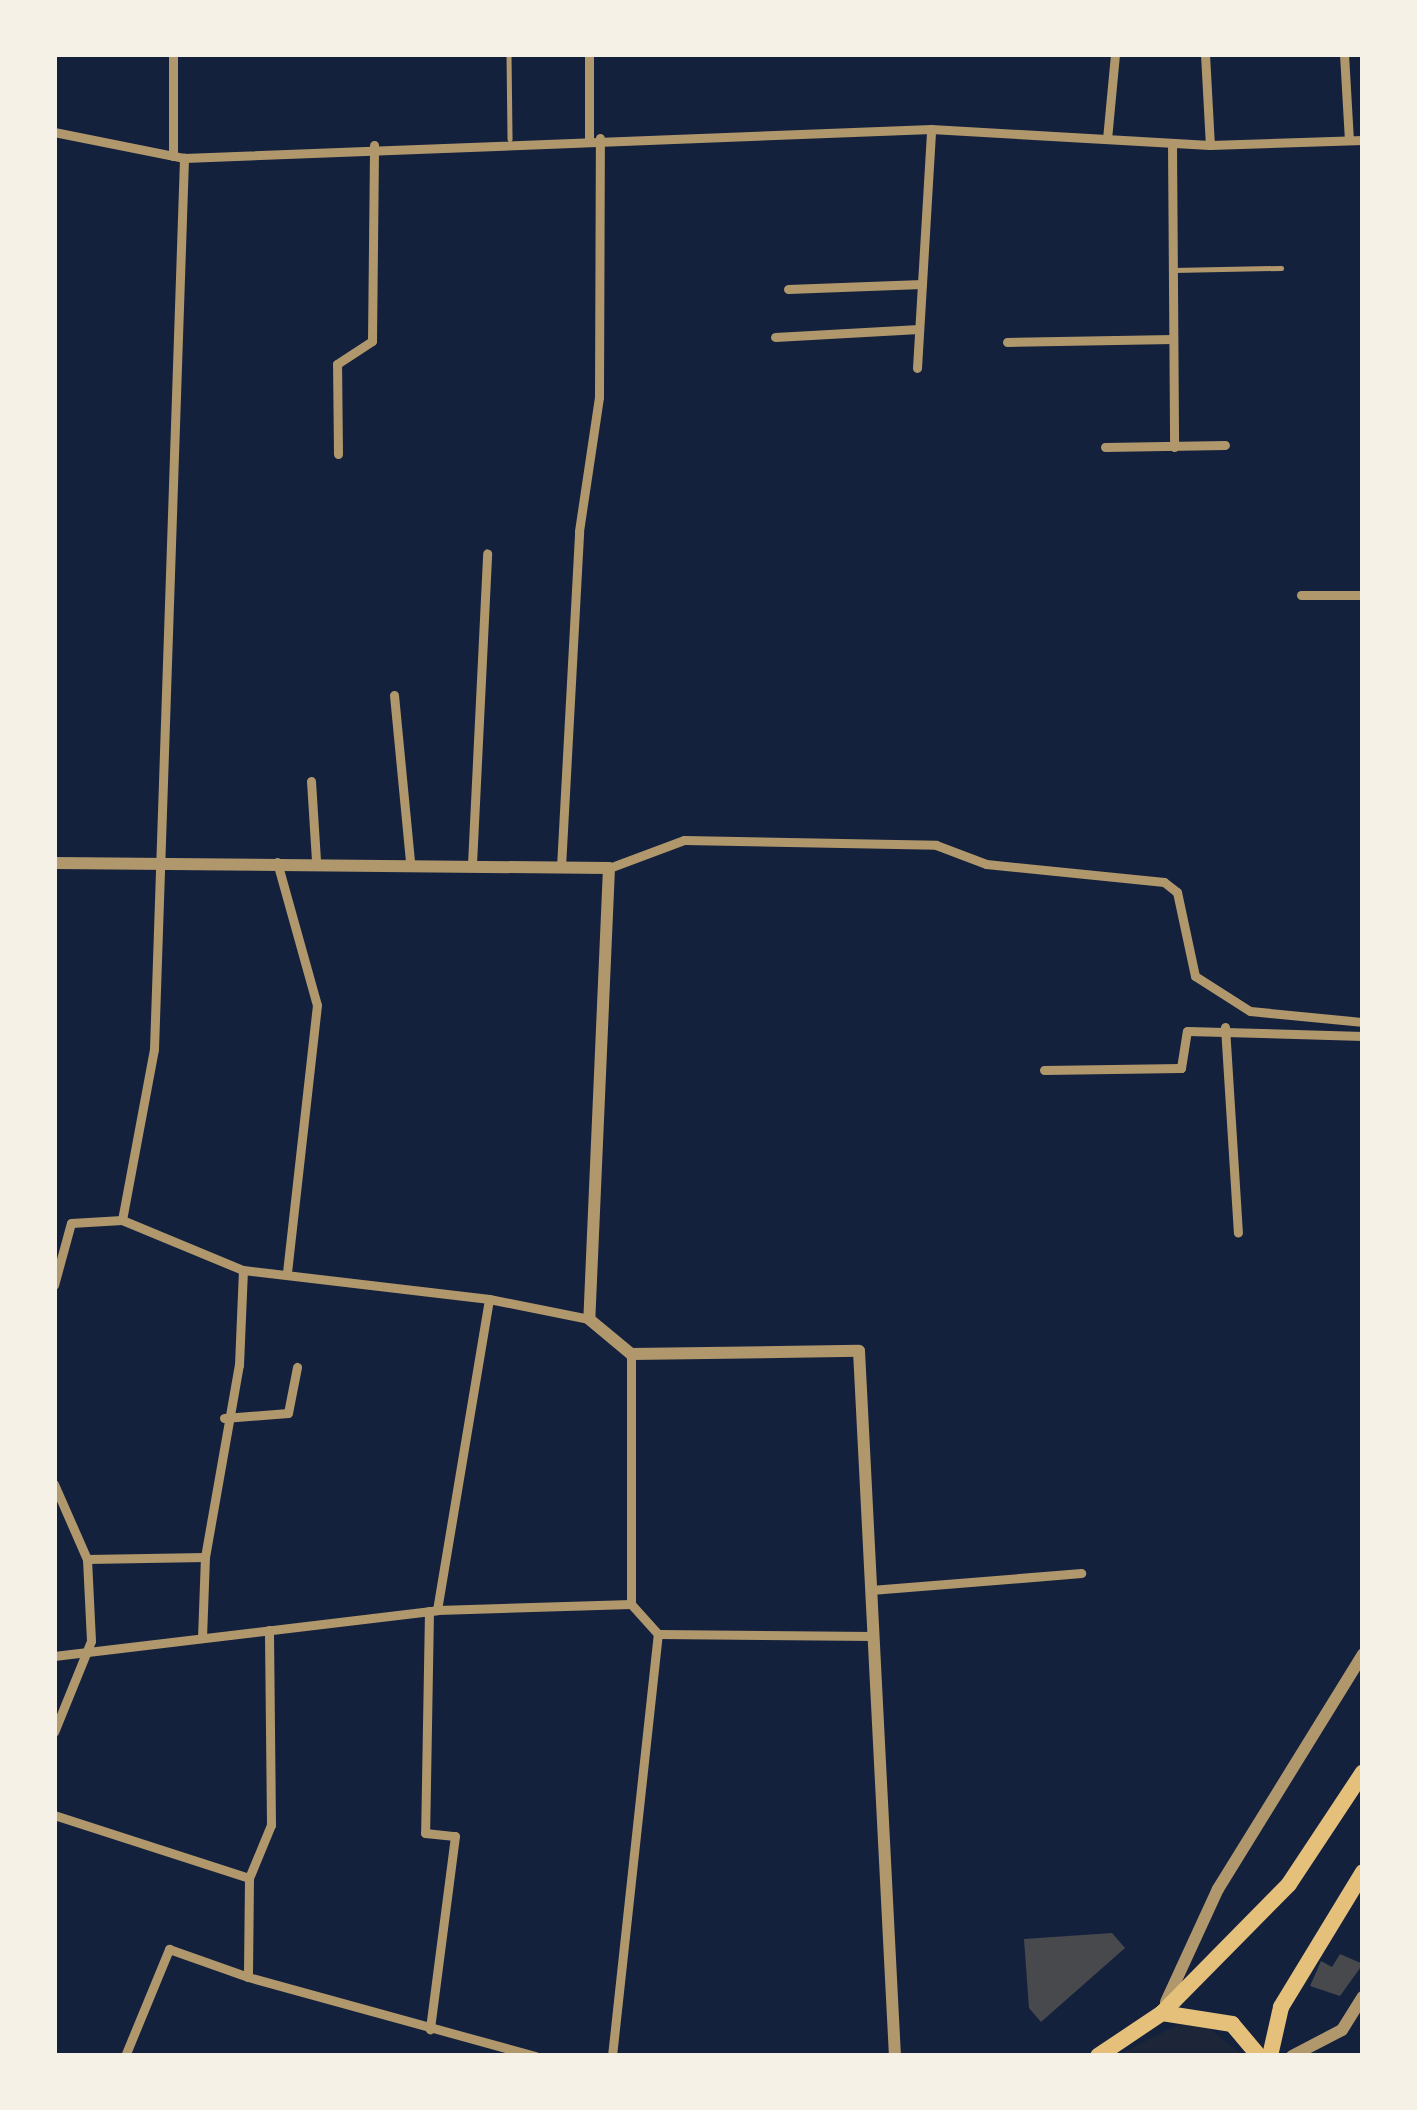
<!DOCTYPE html>
<html>
<head>
<meta charset="utf-8">
<style>
	body { margin:0 }
	#map { position:relative; width:1417px; height:2110px; overflow:hidden; background:#14213d; font-family:"Alegreya Sans",sans-serif }
	div>[style] { position:absolute }
	[style*='--x'] { left:calc(var(--x)*1px); top:calc(var(--y)*1px); width:calc(var(--w)*1px); rotate:calc(var(--a)*1deg) }
	.green>* { inset:0; background:#1d2539 }
	.building>* { inset:0; background:#48494c }
	.service>* { height:4.5px; margin:-2.25px; padding:0 2.25px; transform-origin:2.25px; border-radius:2.25px; background:#b1986c }
	.minor>* { height:9px; margin:-4.5px; padding:0 4.5px; transform-origin:4.5px; border-radius:4.5px; background:#b1986c }
	.tertiary>* { height:12px; margin:-6px; padding:0 6px; transform-origin:6px; border-radius:6px; background:#b1986c }
	.trunk>* { height:16px; margin:-8px; padding:0 8px; transform-origin:8px; border-radius:8px; background:#e5c07b }
	span { translate:-50% -50%; white-space:nowrap; text-align:center; line-height:1.15; -webkit-text-stroke:10px #f6f1e7; paint-order:stroke }
	.frame { position:absolute; inset:0; border:57px solid #f6f1e7; pointer-events:none }
</style>
</head>
<body>
<div id="map">
	<div class="green">
		<div style="clip-path:polygon(1179px 2024px,1210px 2029px,1243px 2056px,1116px 2056px)"></div>
	</div>
	<div class="building">
		<div style="clip-path:polygon(1112px 1933px,1125px 1948px,1041px 2022px,1029px 2008px,1024px 1939px)"></div>
		<div style="clip-path:polygon(1340px 1954px,1363px 1964px,1340px 1996px,1310px 1986px,1321px 1961px,1332px 1967px)"></div>
	</div>
	<div class="service">
		<div style="--x:509;--y:54;--w:85;--a:89.3"></div>
		<div style="--x:1173;--y:270;--w:108;--a:-1.1"></div>
	</div>
	<div class="minor">
		<div style="--x:1205;--y:54;--w:91;--a:86.9"></div>
		<div style="--x:1344;--y:54;--w:86;--a:86.7"></div>
		<div style="--x:54;--y:132;--w:133;--a:11.3"></div>
		<div style="--x:184;--y:158;--w:748;--a:-2.22"></div>
		<div style="--x:931;--y:129;--w:279;--a:3.3"></div>
		<div style="--x:1210;--y:145;--w:153;--a:-1.9"></div>
		<div style="--x:589;--y:138;--w:84;--a:-90"></div>
		<div style="--x:1107;--y:139;--w:85;--a:-84.6"></div>
		<div style="--x:1172;--y:143;--w:304;--a:89.6"></div>
		<div style="--x:173;--y:156;--w:102;--a:-90"></div>
		<div style="--x:788;--y:289;--w:134;--a:-2.1"></div>
		<div style="--x:775;--y:337;--w:144;--a:-3.2"></div>
		<div style="--x:1007;--y:342;--w:166;--a:-1"></div>
		<div style="--x:917;--y:368;--w:239;--a:-86.6"></div>
		<div style="--x:1105;--y:447;--w:120;--a:-1"></div>
		<div style="--x:338;--y:454;--w:90;--a:-90.6"></div>
		<div style="--x:337;--y:364;--w:42;--a:-33.3"></div>
		<div style="--x:372;--y:341;--w:196;--a:-89.4"></div>
		<div style="--x:1301;--y:595;--w:62;--a:0"></div>
		<div style="--x:394;--y:695;--w:167;--a:84.5"></div>
		<div style="--x:311;--y:781;--w:80;--a:86.4"></div>
		<div style="--x:277;--y:862;--w:148;--a:74.4"></div>
		<div style="--x:317;--y:1005;--w:268;--a:96.4"></div>
		<div style="--x:472;--y:864;--w:311;--a:-87.2"></div>
		<div style="--x:561;--y:867;--w:336;--a:-86.9"></div>
		<div style="--x:579;--y:531;--w:135;--a:-81.5"></div>
		<div style="--x:599;--y:397;--w:259;--a:-89.8"></div>
		<div style="--x:609;--y:868;--w:80;--a:-20.5"></div>
		<div style="--x:684;--y:840;--w:252;--a:1.1"></div>
		<div style="--x:936;--y:845;--w:53;--a:20.8"></div>
		<div style="--x:986;--y:864;--w:179;--a:5.8"></div>
		<div style="--x:1164;--y:882;--w:16;--a:38"></div>
		<div style="--x:1177;--y:892;--w:86;--a:77.9"></div>
		<div style="--x:1195;--y:976;--w:65;--a:32.5"></div>
		<div style="--x:1250;--y:1011;--w:114;--a:5.6"></div>
		<div style="--x:1225;--y:1027;--w:206;--a:86.4"></div>
		<div style="--x:1044;--y:1070;--w:137;--a:-0.8"></div>
		<div style="--x:1181;--y:1068;--w:37;--a:-81"></div>
		<div style="--x:1187;--y:1031;--w:176;--a:1.6"></div>
		<div style="--x:122;--y:1220;--w:174;--a:-79.4"></div>
		<div style="--x:154;--y:1049;--w:892;--a:-88.07"></div>
		<div style="--x:54;--y:1285;--w:64;--a:-74.7"></div>
		<div style="--x:71;--y:1223;--w:51;--a:-3.4"></div>
		<div style="--x:122;--y:1220;--w:131;--a:22.5"></div>
		<div style="--x:224;--y:1418;--w:64;--a:-4.5"></div>
		<div style="--x:288;--y:1413;--w:47;--a:-78.9"></div>
		<div style="--x:54;--y:1484;--w:82;--a:66.3"></div>
		<div style="--x:87;--y:1559;--w:82;--a:87.2"></div>
		<div style="--x:91;--y:1641;--w:98;--a:112.1"></div>
		<div style="--x:87;--y:1559;--w:118;--a:-1"></div>
		<div style="--x:205;--y:1557;--w:195;--a:-80"></div>
		<div style="--x:239;--y:1365;--w:95;--a:-87.6"></div>
		<div style="--x:243;--y:1270;--w:248;--a:6.7"></div>
		<div style="--x:871;--y:1590;--w:211;--a:-4.6"></div>
		<div style="--x:631;--y:1604;--w:40;--a:48"></div>
		<div style="--x:658;--y:1634;--w:216;--a:0.5"></div>
		<div style="--x:437;--y:1610;--w:315;--a:-80.5"></div>
		<div style="--x:489;--y:1299;--w:102;--a:11.3"></div>
		<div style="--x:429;--y:1611;--w:222;--a:91"></div>
		<div style="--x:425;--y:1833;--w:30;--a:6"></div>
		<div style="--x:455;--y:1836;--w:195;--a:97.4"></div>
		<div style="--x:202;--y:1638;--w:81;--a:-87.9"></div>
		<div style="--x:54;--y:1656;--w:386;--a:-6.8"></div>
		<div style="--x:437;--y:1610;--w:194;--a:-1.8"></div>
		<div style="--x:631;--y:1604;--w:250;--a:-90"></div>
		<div style="--x:54;--y:1815;--w:205;--a:17.9"></div>
		<div style="--x:249;--y:1878;--w:99;--a:90.6"></div>
		<div style="--x:248;--y:1977;--w:298;--a:15.4"></div>
		<div style="--x:249;--y:1878;--w:57;--a:-67.5"></div>
		<div style="--x:271;--y:1825;--w:195;--a:-90.6"></div>
		<div style="--x:125;--y:2056;--w:116;--a:-67.6"></div>
		<div style="--x:169;--y:1949;--w:84;--a:19.5"></div>
		<div style="--x:612;--y:2056;--w:424;--a:-83.8"></div>
	</div>
	<div class="tertiary">
		<div style="--x:54;--y:863;--w:555;--a:0.52"></div>
		<div style="--x:609;--y:868;--w:451;--a:92.5"></div>
		<div style="--x:589;--y:1319;--w:55;--a:39.8"></div>
		<div style="--x:631;--y:1354;--w:228;--a:-0.8"></div>
		<div style="--x:859;--y:1351;--w:706;--a:87.08"></div>
		<div style="--x:1166;--y:2002;--w:124;--a:-65.3"></div>
		<div style="--x:1218;--y:1889;--w:276;--a:-58.3"></div>
		<div style="--x:1292;--y:2056;--w:56;--a:-27.5"></div>
		<div style="--x:1342;--y:2030;--w:39;--a:-58"></div>
	</div>
	<div class="trunk">
		<div style="--x:1162;--y:2013;--w:71;--a:8.9"></div>
		<div style="--x:1232;--y:2024;--w:42;--a:49.8"></div>
		<div style="--x:1098;--y:2056;--w:77;--a:-33.9"></div>
		<div style="--x:1162;--y:2013;--w:181;--a:-45.4"></div>
		<div style="--x:1289;--y:1884;--w:134;--a:-56.5"></div>
		<div style="--x:1270;--y:2056;--w:50;--a:-77.3"></div>
		<div style="--x:1281;--y:2007;--w:158;--a:-58.7"></div>
	</div>
	<div class="frame"></div>
</div>
</body>
</html>
